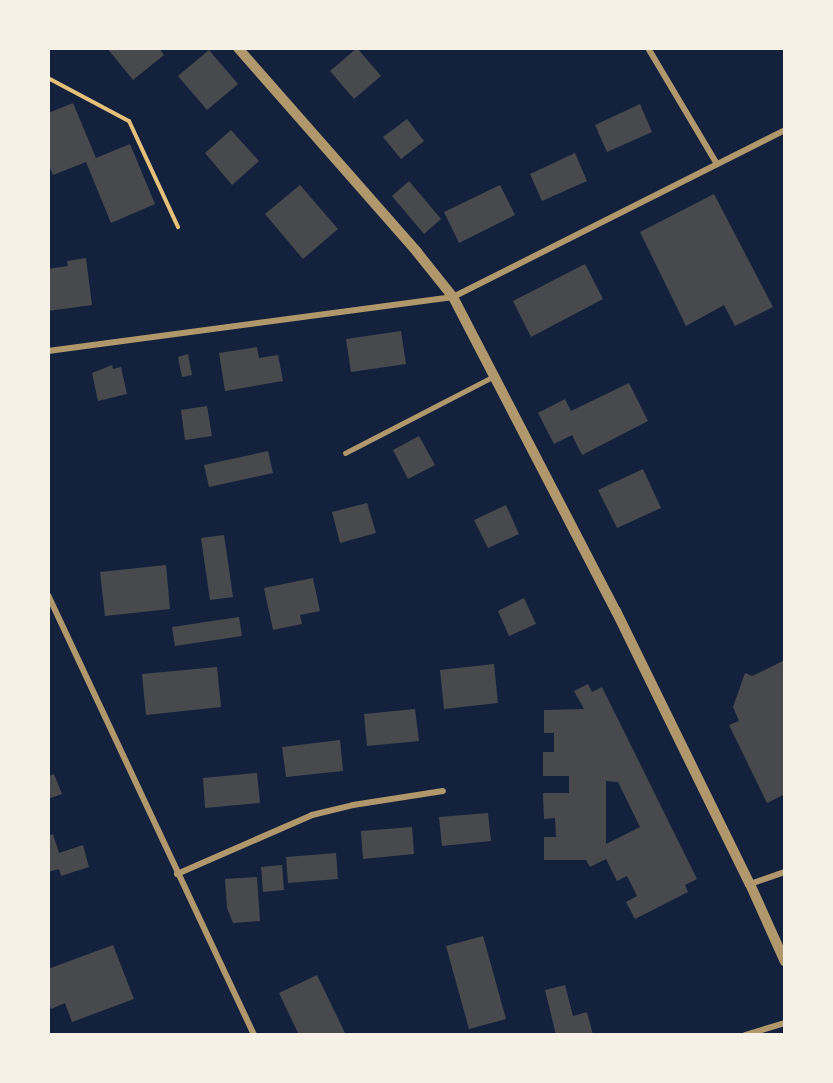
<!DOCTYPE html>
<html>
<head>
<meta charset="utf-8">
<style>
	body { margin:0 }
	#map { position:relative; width:833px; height:1083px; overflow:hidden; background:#14213d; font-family:Manrope,sans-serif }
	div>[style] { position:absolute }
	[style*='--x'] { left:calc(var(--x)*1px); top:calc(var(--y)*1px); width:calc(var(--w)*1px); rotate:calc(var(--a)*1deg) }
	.building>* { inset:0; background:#48494c }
	.path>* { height:4px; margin:-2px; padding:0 2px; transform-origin:2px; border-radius:2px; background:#e5c07b }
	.service>* { height:4.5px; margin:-2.25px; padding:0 2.25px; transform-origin:2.25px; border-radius:2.25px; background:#b1986c }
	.minor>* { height:6px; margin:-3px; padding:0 3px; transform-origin:3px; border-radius:3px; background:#b1986c }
	.tertiary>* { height:10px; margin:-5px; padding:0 5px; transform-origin:5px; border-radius:5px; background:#b1986c }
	span { translate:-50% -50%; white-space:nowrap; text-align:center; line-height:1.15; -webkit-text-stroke:5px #f6f1e7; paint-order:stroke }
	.frame { position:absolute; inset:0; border:50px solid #f6f1e7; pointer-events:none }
</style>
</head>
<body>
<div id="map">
	<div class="building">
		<div style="clip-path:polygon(107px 48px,159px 48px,164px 55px,133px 80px)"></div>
		<div style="clip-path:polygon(357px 48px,381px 76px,354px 99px,330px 71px)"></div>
		<div style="clip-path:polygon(209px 50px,238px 84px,207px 110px,178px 76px)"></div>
		<div style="clip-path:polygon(73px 103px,96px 158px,130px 144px,155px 204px,111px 223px,86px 162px,53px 175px,48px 163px,48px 113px)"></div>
		<div style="clip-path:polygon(640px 104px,652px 132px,607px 152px,595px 125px)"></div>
		<div style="clip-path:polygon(407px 119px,424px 141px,401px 159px,383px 137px)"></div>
		<div style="clip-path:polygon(231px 130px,259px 161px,232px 185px,205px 153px)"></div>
		<div style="clip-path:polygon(575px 153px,587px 181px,542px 201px,530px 174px)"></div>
		<div style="clip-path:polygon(409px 181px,441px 219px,424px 234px,392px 196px)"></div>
		<div style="clip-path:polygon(300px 185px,338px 229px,303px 259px,265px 214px)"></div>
		<div style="clip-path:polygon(500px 185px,515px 215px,459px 243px,444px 212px)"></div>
		<div style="clip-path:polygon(714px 194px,773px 307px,735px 326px,724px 305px,686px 326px,640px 232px)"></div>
		<div style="clip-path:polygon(86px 258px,92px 305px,48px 311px,48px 269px,68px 266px,67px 261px)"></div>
		<div style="clip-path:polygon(585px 264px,603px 299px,531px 337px,513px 301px)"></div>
		<div style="clip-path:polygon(401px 331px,406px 364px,351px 372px,346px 339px)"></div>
		<div style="clip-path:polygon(257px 347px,259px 358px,278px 355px,283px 381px,225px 391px,219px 353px)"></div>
		<div style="clip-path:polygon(188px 354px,192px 375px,182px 377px,178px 357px)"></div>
		<div style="clip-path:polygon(112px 365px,113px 369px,121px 367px,127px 394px,98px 401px,92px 373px)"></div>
		<div style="clip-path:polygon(629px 383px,648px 421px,582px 455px,572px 435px,554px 444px,538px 413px,565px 399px,571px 411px)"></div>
		<div style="clip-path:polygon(207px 406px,212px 436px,185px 440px,181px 410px)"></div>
		<div style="clip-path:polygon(419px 436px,435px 465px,408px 479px,393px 450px)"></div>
		<div style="clip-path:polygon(268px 451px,273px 473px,209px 487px,204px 465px)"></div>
		<div style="clip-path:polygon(643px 469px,661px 508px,617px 528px,598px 490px)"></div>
		<div style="clip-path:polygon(367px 503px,376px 533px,340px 543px,332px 512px)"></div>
		<div style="clip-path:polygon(506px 505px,519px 534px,488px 548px,474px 520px)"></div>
		<div style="clip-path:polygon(224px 535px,233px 597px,210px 600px,201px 538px)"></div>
		<div style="clip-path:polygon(166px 565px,170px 609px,105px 616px,100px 572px)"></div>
		<div style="clip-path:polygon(313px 578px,320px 611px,300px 615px,302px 624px,273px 630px,264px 588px)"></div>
		<div style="clip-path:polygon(524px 598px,536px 624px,509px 636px,498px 611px)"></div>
		<div style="clip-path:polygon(239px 617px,242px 636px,175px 646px,172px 627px)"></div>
		<div style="clip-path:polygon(785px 660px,785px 794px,767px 803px,729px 725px,739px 721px,733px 707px,745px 673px,752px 676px)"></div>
		<div style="clip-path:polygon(494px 664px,498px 703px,444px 709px,440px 670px)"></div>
		<div style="clip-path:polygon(217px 667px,221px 707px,146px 715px,142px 674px)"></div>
		<div style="clip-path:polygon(evenodd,588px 684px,592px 692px,602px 687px,697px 879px,685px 885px,688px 892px,635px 919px,626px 902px,637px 896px,627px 876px,617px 881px,606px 859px,590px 867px,586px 860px,544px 860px,544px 837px,556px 837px,555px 818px,544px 819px,543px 793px,569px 793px,569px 776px,543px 776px,543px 752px,554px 752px,554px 733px,544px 733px,544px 710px,584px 709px,574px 691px,588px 684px,606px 781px,618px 782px,640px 827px,606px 844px,606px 781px)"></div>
		<div style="clip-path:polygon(415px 709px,419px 741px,367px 746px,364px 714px)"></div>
		<div style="clip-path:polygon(340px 740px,343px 771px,286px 777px,282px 747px)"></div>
		<div style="clip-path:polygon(257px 773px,260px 803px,205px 808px,203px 778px)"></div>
		<div style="clip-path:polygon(54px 774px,62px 794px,48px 799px,48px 776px)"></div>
		<div style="clip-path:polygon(488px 813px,491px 841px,442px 846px,439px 817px)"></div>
		<div style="clip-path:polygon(412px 827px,414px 854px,363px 859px,361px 831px)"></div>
		<div style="clip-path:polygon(53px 834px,59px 853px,83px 845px,89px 867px,61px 876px,59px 869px,48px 872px,48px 836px)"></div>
		<div style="clip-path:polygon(336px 853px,338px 879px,288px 883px,286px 857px)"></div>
		<div style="clip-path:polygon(282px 865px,284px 890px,263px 892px,261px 867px)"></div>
		<div style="clip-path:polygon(257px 877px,260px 921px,233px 923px,227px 908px,225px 879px)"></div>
		<div style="clip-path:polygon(483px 936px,506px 1019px,469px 1029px,446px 946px)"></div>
		<div style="clip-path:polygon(113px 945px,134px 999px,72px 1022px,65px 1003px,51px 1009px,48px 1001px,48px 969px)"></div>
		<div style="clip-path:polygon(317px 975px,346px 1035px,299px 1035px,279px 993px)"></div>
		<div style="clip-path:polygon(565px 985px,573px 1016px,587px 1012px,593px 1035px,556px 1035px,545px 990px)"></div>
	</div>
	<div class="path">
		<div style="--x:48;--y:78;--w:92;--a:28"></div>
		<div style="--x:129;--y:121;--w:117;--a:65.2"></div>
	</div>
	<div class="service">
		<div style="--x:345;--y:453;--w:168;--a:-27.3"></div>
	</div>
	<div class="minor">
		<div style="--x:648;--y:48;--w:135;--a:59.3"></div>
		<div style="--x:48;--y:351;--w:409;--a:-7.6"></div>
		<div style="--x:453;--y:297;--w:372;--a:-26.7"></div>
		<div style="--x:48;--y:595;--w:486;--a:64.9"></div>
		<div style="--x:177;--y:874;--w:147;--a:-23.6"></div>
		<div style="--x:312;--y:815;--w:42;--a:-13.7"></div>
		<div style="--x:353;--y:805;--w:91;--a:-8.8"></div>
		<div style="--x:750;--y:884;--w:37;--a:-19"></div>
		<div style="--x:745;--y:1035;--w:42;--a:-16.7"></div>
	</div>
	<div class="tertiary">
		<div style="--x:238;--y:48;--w:271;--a:48.7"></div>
		<div style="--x:417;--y:252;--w:58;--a:51.3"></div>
		<div style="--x:453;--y:297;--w:354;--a:62.6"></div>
		<div style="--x:616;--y:611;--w:304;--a:63.9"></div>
		<div style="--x:750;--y:884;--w:85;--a:65.8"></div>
	</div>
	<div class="frame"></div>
</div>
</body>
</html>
